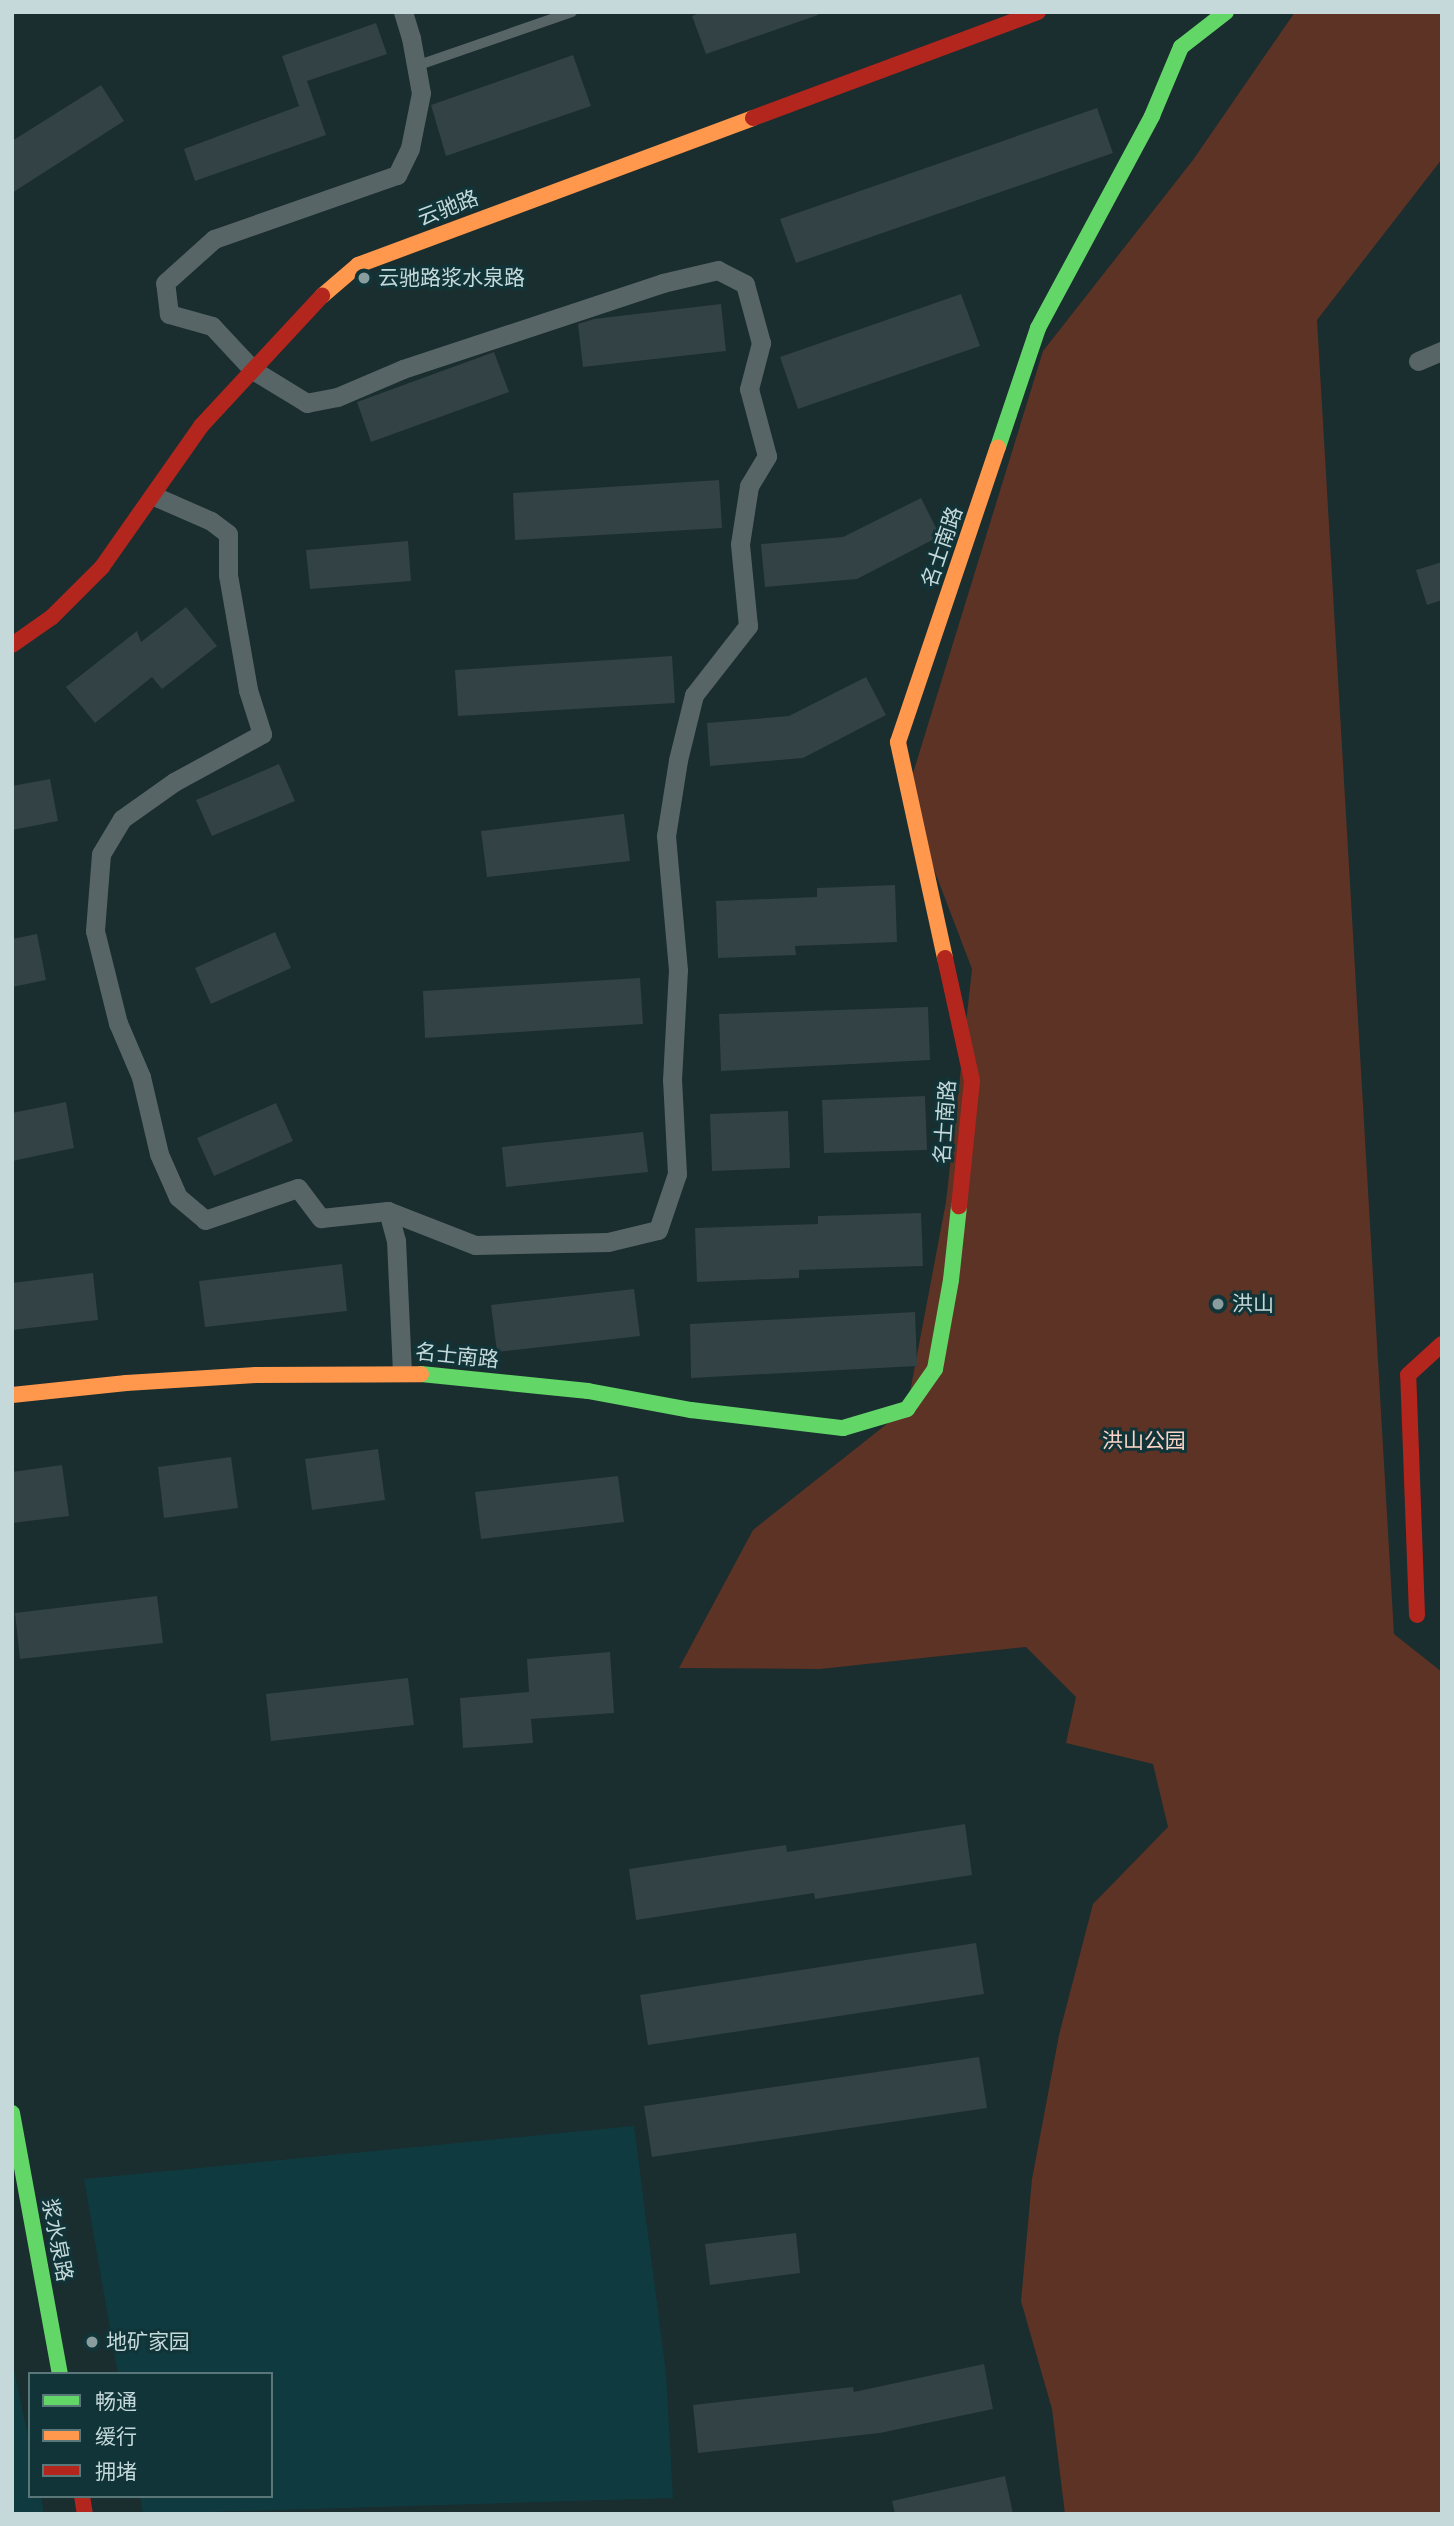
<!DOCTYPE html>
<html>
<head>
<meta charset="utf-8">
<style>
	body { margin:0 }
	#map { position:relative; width:1454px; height:2526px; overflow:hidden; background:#1a2d2f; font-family:"DM Sans","Noto Sans SC",sans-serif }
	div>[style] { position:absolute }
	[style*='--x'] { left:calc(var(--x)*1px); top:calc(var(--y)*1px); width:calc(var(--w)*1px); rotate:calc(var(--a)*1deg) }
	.built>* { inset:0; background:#0f3b40 }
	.green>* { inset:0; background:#5c3325 }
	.building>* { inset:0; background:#334244 }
	.lane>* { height:10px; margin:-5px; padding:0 5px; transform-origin:5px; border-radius:5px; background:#586567 }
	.street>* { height:19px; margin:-9.5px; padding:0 9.5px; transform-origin:9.5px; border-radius:9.5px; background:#586567 }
	.fast>* { height:16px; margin:-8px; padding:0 8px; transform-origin:8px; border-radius:8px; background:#63d668 }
	.slow>* { height:16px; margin:-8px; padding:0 8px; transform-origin:8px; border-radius:8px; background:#ff974d }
	.jam>* { height:16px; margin:-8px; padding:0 8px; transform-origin:8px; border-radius:8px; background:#b3261e }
	.dots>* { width:19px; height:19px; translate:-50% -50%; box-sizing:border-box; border:4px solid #113438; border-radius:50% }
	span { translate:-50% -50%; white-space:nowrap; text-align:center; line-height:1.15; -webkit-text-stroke:6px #113438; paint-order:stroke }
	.street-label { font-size:21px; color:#c5d8da }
	.poi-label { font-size:21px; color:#c5d8da }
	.left { translate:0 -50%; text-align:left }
	.park-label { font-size:21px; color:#fbd4c7 }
	.frame { position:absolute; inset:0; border:14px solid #c5d8da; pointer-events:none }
	.legend { position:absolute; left:28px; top:2372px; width:245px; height:126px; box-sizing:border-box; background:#113438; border:2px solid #597679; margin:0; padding:9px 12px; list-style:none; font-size:21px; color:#c5d8da }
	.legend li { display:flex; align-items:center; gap:14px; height:35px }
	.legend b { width:35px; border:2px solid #597679 }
</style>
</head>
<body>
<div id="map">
	<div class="built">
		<div style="clip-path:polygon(634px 2126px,666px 2373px,673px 2498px,143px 2514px,140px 2496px,271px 2496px,271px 2374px,118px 2374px,84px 2179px)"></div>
		<div style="clip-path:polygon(12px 2361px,30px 2445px,30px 2496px,41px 2496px,44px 2514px,12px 2514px)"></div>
	</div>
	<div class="green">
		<div style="clip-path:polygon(1295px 12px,1442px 12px,1442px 159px,1317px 320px,1394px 1634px,1442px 1672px,1442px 2514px,1065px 2514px,1052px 2409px,1021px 2301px,1032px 2179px,1059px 2035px,1093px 1904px,1168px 1827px,1153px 1764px,1066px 1743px,1076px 1697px,1026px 1647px,820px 1669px,679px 1668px,753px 1530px,907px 1408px,946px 1202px,972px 969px,906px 796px,1043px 351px,1193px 160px)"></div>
	</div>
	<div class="building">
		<div style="clip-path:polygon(702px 12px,817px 12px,818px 15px,706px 54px,692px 16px)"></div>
		<div style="clip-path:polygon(376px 23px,387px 54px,307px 81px,326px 135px,195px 181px,184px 149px,299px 106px,282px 56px)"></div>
		<div style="clip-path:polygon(573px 55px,591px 106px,446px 156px,431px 105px)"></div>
		<div style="clip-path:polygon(101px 85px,124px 121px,12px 193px,12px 141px)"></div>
		<div style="clip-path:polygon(1097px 108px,1113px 153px,796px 263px,780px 219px)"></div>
		<div style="clip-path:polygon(961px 294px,980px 346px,798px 409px,780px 357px)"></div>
		<div style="clip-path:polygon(721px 304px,726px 351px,583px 367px,578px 324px,594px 319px)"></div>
		<div style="clip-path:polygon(494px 352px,509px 392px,371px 442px,357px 402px)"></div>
		<div style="clip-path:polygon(719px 480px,722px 528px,515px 540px,513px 493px)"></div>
		<div style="clip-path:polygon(921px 498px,940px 536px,857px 579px,765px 587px,761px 544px,843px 537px)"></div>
		<div style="clip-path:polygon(408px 541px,411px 581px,310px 589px,306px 550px)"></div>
		<div style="clip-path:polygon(1442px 562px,1442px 600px,1427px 605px,1416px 570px)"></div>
		<div style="clip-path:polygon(186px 607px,217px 646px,162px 689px,152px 677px,95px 723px,66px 687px,137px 631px,141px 642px)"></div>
		<div style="clip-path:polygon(672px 656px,675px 703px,458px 716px,455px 670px)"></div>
		<div style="clip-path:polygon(866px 677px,886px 715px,803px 758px,710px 766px,707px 723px,789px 716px)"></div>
		<div style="clip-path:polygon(279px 764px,295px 801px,212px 836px,196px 800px)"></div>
		<div style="clip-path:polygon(50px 779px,58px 821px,12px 830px,12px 786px)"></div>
		<div style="clip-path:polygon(624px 814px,630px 861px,487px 877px,481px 831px)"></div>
		<div style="clip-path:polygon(895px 885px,897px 942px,795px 946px,796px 955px,718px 958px,716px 901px,817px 897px,817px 888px)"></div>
		<div style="clip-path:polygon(275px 932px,291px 968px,211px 1004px,195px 968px)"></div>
		<div style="clip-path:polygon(37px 934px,46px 980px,12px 987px,12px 939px)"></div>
		<div style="clip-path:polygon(640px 978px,643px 1024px,425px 1038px,423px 991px)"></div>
		<div style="clip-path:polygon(928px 1007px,930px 1060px,721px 1071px,719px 1014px)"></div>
		<div style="clip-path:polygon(925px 1096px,927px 1150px,824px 1153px,822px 1100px)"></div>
		<div style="clip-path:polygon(66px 1102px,74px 1148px,12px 1161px,12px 1113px)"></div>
		<div style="clip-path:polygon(276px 1103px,293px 1141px,214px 1176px,197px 1138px)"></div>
		<div style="clip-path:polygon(788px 1111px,790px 1168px,712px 1171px,710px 1114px)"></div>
		<div style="clip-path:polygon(643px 1132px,648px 1172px,506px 1187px,502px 1147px)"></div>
		<div style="clip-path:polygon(921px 1213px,923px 1266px,799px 1270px,799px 1278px,697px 1282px,695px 1228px,818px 1224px,818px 1216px)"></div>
		<div style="clip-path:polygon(342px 1264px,347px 1311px,205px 1327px,199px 1281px)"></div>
		<div style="clip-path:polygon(93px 1273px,98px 1320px,12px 1330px,12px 1283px)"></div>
		<div style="clip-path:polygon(634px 1289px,640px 1336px,497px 1352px,491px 1305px)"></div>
		<div style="clip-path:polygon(915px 1312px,917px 1366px,691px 1378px,690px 1324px)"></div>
		<div style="clip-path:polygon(378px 1449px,385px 1500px,312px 1510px,305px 1459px)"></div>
		<div style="clip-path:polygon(231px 1457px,238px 1508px,164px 1518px,158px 1467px)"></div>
		<div style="clip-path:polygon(62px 1465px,69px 1516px,12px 1523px,12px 1472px)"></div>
		<div style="clip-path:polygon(618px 1476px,624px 1522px,481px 1539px,475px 1492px)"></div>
		<div style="clip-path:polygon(157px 1596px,163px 1643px,20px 1659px,15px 1613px)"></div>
		<div style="clip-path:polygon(610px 1652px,614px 1713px,531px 1719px,533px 1743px,463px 1748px,460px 1698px,529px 1692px,527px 1659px)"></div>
		<div style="clip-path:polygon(408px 1678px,414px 1725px,271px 1741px,266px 1694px)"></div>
		<div style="clip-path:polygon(965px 1824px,972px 1875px,815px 1899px,814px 1893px,636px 1920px,629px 1869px,786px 1845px,787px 1852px)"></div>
		<div style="clip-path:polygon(976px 1943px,984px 1994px,648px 2045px,640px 1995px)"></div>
		<div style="clip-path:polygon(979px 2057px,987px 2108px,652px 2157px,644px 2106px)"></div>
		<div style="clip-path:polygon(796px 2233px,800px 2273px,710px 2285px,705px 2244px)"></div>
		<div style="clip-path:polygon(984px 2364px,993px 2409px,880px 2433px,698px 2453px,693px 2405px,853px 2387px,854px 2392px)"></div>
		<div style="clip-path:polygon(1005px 2476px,1013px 2514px,895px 2514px,892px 2501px)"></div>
	</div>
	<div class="lane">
		<div style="--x:416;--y:66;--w:165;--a:-19.1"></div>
	</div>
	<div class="street">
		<div style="--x:1418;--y:361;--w:26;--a:-23"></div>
		<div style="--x:154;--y:496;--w:62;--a:23.7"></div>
		<div style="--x:211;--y:521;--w:21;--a:37"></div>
		<div style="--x:228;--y:534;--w:41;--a:90"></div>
		<div style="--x:228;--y:575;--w:117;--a:80.1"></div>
		<div style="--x:248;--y:690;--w:46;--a:72.3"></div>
		<div style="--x:262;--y:734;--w:100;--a:151.4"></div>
		<div style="--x:174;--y:782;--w:64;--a:144.6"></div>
		<div style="--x:122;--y:819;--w:41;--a:121"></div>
		<div style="--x:101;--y:854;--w:77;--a:94.5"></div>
		<div style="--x:95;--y:931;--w:95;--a:76"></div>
		<div style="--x:118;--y:1023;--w:59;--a:66.9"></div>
		<div style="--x:141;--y:1077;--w:79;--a:76.8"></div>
		<div style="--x:159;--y:1154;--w:47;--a:66.2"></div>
		<div style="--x:178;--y:1197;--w:35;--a:40"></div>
		<div style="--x:205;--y:1220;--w:98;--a:-19"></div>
		<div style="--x:298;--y:1188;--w:38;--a:53"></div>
		<div style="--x:321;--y:1218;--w:67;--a:-6"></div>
		<div style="--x:388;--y:1211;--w:30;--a:75"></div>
		<div style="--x:396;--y:1240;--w:132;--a:87.4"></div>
		<div style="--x:388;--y:1211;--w:93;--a:21.3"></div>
		<div style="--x:475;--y:1245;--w:133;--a:-1.3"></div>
		<div style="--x:608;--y:1242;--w:51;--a:-13.5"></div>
		<div style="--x:658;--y:1230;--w:59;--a:-71.3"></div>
		<div style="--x:677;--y:1174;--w:94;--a:-93"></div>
		<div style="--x:672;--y:1080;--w:110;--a:-86.9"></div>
		<div style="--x:678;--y:970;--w:135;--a:-95.1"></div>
		<div style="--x:666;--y:836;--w:77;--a:-81"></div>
		<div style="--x:678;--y:760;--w:67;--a:-76.2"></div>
		<div style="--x:694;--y:695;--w:88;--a:-52"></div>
		<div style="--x:748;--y:626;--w:82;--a:-95.6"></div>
		<div style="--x:740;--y:544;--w:59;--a:-81.2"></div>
		<div style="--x:749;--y:486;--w:35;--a:-59"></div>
		<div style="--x:767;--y:456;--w:69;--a:-105"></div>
		<div style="--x:749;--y:389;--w:48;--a:-75.4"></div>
		<div style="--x:761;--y:343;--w:61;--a:-105.2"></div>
		<div style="--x:745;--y:284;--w:30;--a:-153"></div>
		<div style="--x:718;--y:270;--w:57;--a:166.7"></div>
		<div style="--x:663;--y:283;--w:274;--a:161.7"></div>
		<div style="--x:403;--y:369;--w:72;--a:157"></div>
		<div style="--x:337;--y:397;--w:31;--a:169"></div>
		<div style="--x:307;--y:403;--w:63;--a:-148.6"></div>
		<div style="--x:253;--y:370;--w:60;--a:-133"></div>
		<div style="--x:212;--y:326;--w:45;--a:-164.4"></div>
		<div style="--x:169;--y:314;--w:31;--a:-97"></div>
		<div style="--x:165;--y:283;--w:66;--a:-41.9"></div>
		<div style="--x:214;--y:239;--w:194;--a:-19.3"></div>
		<div style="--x:397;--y:175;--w:30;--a:-64"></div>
		<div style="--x:410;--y:148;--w:56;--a:-78.7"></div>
		<div style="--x:421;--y:93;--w:56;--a:-100.3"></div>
		<div style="--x:411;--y:38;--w:27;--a:-107"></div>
	</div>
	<div class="fast">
		<div style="--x:998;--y:447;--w:126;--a:-71.4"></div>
		<div style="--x:1038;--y:328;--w:241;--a:-61.7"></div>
		<div style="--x:1152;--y:116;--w:75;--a:-67.2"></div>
		<div style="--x:1181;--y:47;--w:57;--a:-37.9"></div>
		<div style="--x:421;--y:1374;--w:168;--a:5.8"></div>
		<div style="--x:588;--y:1391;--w:105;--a:10.5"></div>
		<div style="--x:691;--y:1410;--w:153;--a:6.8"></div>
		<div style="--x:843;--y:1428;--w:67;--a:-16.5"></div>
		<div style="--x:907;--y:1409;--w:49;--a:-55"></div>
		<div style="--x:935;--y:1369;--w:90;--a:-79.8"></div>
		<div style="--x:951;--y:1280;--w:74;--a:-83.8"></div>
		<div style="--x:12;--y:2113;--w:265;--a:79.6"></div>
	</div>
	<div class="slow">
		<div style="--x:322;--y:296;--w:48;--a:-40.7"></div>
		<div style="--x:358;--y:265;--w:421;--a:-20.4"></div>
		<div style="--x:945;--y:958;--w:221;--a:-102.3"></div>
		<div style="--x:898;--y:742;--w:311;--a:-71.3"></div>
		<div style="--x:12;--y:1395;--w:115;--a:-6"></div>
		<div style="--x:126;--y:1383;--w:130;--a:-3.5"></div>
		<div style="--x:256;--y:1375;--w:165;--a:-0.3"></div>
	</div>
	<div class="jam">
		<div style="--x:753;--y:118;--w:304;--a:-20.4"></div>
		<div style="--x:12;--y:645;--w:49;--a:-35"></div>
		<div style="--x:52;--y:617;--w:71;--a:-45"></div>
		<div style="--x:102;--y:567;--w:172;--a:-54.9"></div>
		<div style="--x:201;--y:426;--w:178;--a:-47.1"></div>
		<div style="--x:945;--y:958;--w:126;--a:77.6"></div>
		<div style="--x:972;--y:1081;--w:126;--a:95.9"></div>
		<div style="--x:1417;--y:1615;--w:240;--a:-92.1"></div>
		<div style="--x:1408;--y:1375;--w:46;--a:-42.4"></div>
		<div style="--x:82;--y:2496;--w:18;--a:81"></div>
	</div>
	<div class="dots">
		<div style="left:364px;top:278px;background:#899c9e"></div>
		<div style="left:1218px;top:1304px;background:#899c9e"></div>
		<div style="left:92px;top:2342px;background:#899c9e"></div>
	</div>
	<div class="street-label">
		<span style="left:448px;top:208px;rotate:-21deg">云驰路</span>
		<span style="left:942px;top:547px;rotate:-71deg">名士南路</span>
		<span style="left:945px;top:1122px;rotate:-86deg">名士南路</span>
		<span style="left:457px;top:1356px;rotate:6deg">名士南路</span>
		<span style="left:57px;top:2240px;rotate:79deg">浆水泉路</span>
	</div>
	<div class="poi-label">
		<span class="left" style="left:378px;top:278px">云驰路浆水泉路</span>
		<span class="left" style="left:1232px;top:1304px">洪山</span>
		<span class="left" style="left:106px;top:2342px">地矿家园</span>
	</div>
	<div class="park-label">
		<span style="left:1144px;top:1441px">洪山公园</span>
	</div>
	<div class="frame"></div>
	<ul class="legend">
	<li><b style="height:9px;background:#63d668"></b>畅通</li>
	<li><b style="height:9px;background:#ff974d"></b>缓行</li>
	<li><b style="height:9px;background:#b3261e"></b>拥堵</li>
	</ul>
</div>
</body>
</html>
